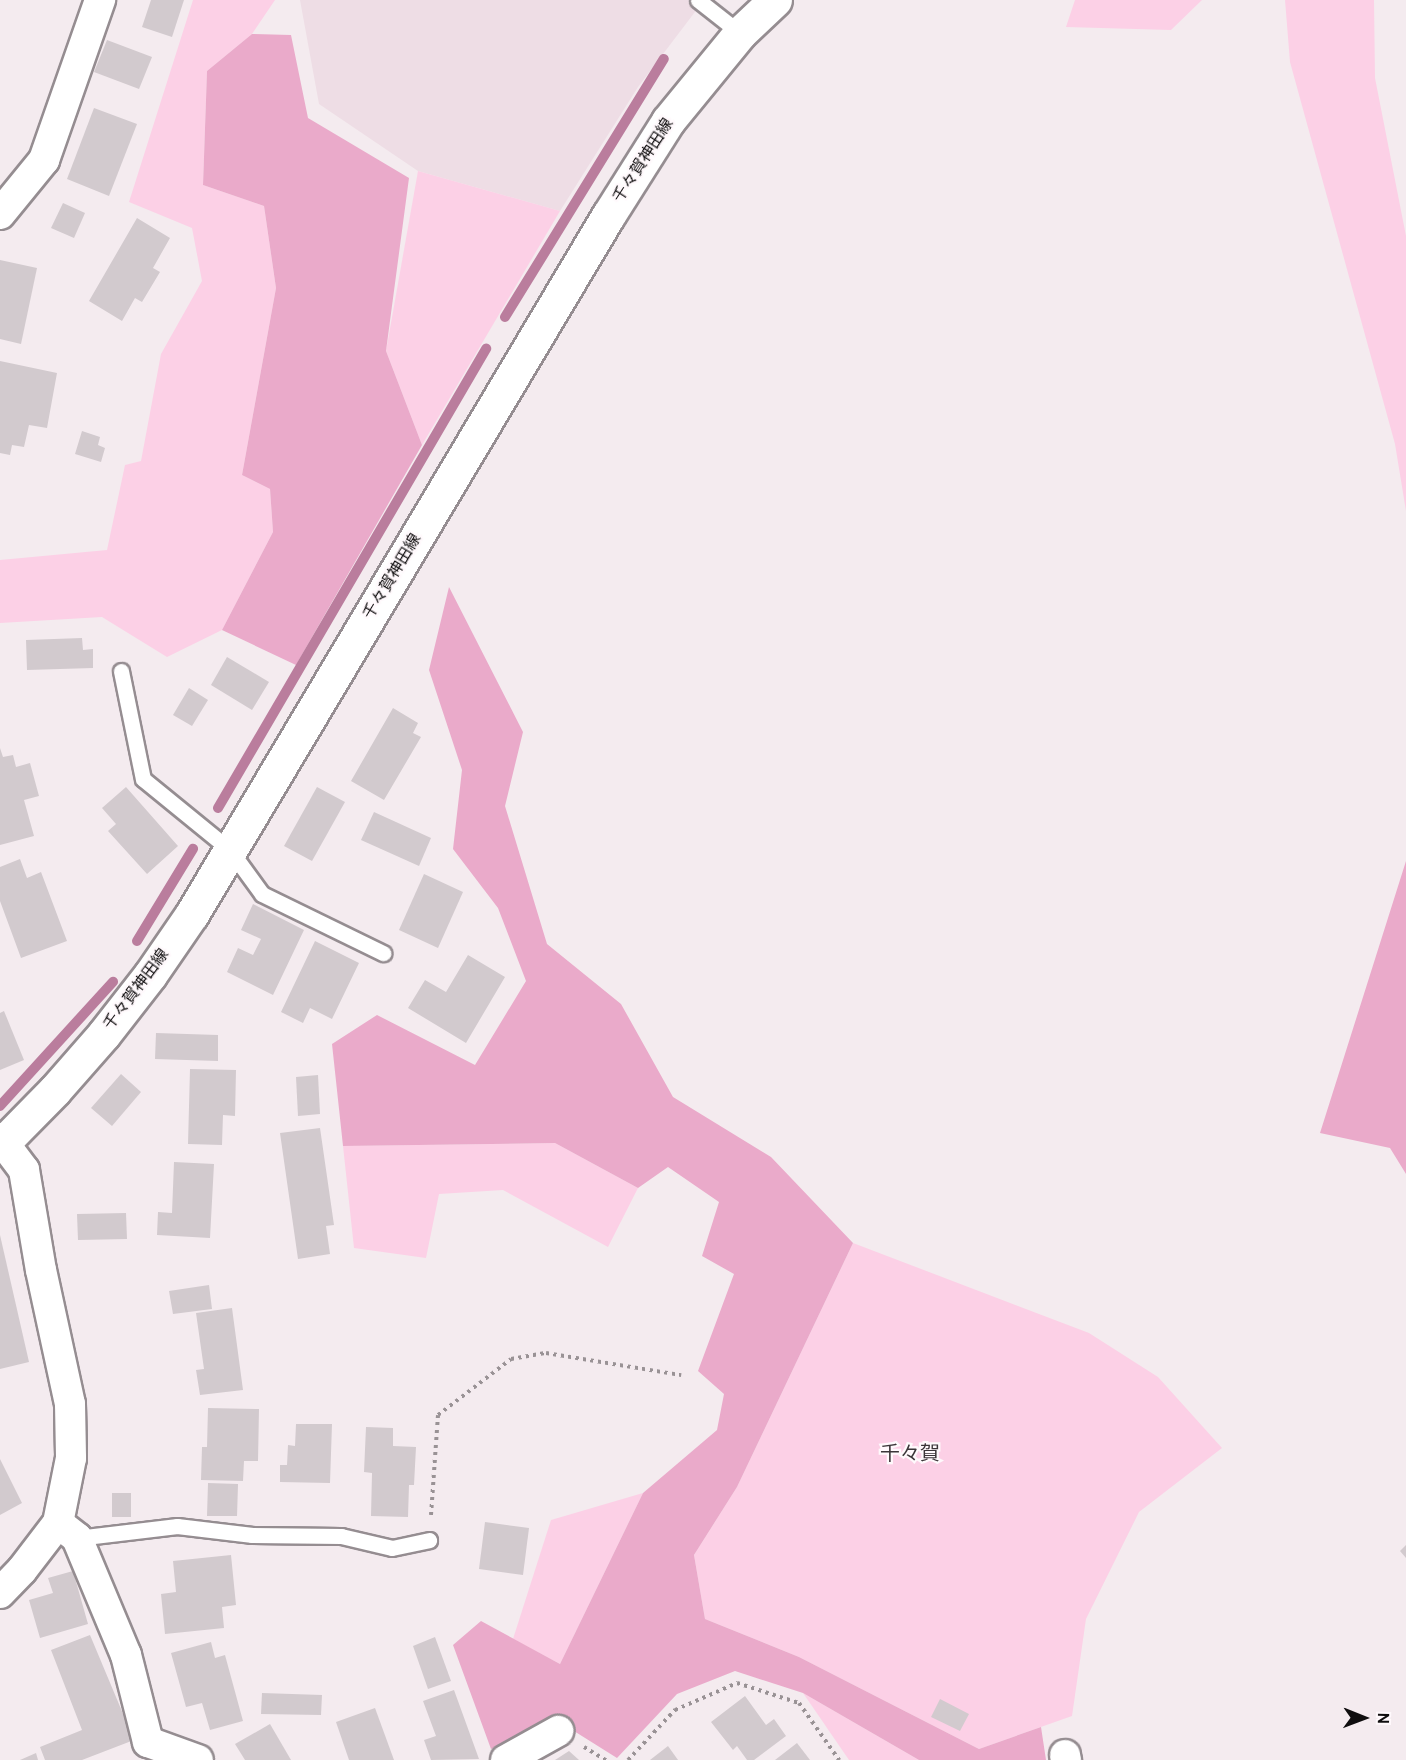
<!DOCTYPE html>
<html>
<head>
<meta charset="utf-8">
<style>
	body { margin:0 }
	#map { position:relative; width:1406px; height:1760px; overflow:hidden; background:#f4ebef; font-family:Overpass,"Noto Sans JP",sans-serif }
	div>[style] { position:absolute }
	[style*='--x'] { left:calc(var(--x)*1px); top:calc(var(--y)*1px); width:calc(var(--w)*1px); rotate:calc(var(--a)*1deg) }
	.built>* { inset:0; background:#eedde5 }
	.green>* { inset:0; background:#fcd0e6 }
	.forest>* { inset:0; background:#eaaaca }
	.stream>* { height:10px; margin:-5px; padding:0 5px; transform-origin:5px; border-radius:5px; background:#ba7d9d }
	.building>* { inset:0; background:#d2cace }
	.path>* { height:4px; margin-top:-2px; transform-origin:0; background:repeating-linear-gradient(90deg,#999295 0 3px,transparent 0 7.5px) }
	.roads { filter:drop-shadow(2px 0 #958d91) drop-shadow(-2px 0 #958d91) drop-shadow(0 2px #958d91) drop-shadow(0 -2px #958d91) }
	.lane>* { height:15px; margin:-7.5px; padding:0 7.5px; transform-origin:7.5px; border-radius:7.5px; background:#fff }
	.street>* { height:30px; margin:-15px; padding:0 15px; transform-origin:15px; border-radius:15px; background:#fff }
	.secondary>* { height:33px; margin:-16.5px; padding:0 16.5px; transform-origin:16.5px; border-radius:16.5px; background:#fff }
	span { translate:-50% -50%; white-space:nowrap; text-align:center; line-height:1.15; -webkit-text-stroke:4.5px #fff9fc; paint-order:stroke }
	.street-label { font-size:16px; color:#0f0d0e }
	.quarter-label { font-size:20px; color:#3b3538 }
	.north { position:absolute; left:1334px; top:1688px; width:60px; height:60px; -webkit-text-stroke:4px #fff9fc; paint-order:stroke; rotate:91deg; font-size:16px; font-weight:700; line-height:24px; text-align:center; color:#0f0d0e }
	.north::after { content:''; display:block; margin:auto; width:21px; height:27px; background:#0f0d0e; clip-path:polygon(50% 0,100% 100%,50% 72%,0 100%) }
</style>
</head>
<body>
<div id="map">
	<div class="built">
		<div style="clip-path:polygon(300px 0,704px 0,638px 87px,560px 211px,418px 171px,319px 104px)"></div>
	</div>
	<div class="green">
		<div style="clip-path:polygon(193px 0,275px 0,252px 34px,207px 71px,203px 185px,264px 206px,276px 288px,242px 475px,270px 489px,273px 532px,222px 630px,167px 657px,102px 617px,0 623px,0 560px,107px 550px,125px 465px,141px 461px,161px 354px,202px 281px,192px 228px,129px 202px)"></div>
		<div style="clip-path:polygon(1075px 0,1202px 0,1171px 30px,1066px 27px)"></div>
		<div style="clip-path:polygon(1285px 0,1374px 0,1375px 78px,1406px 236px,1406px 511px,1395px 444px,1290px 62px)"></div>
		<div style="clip-path:polygon(418px 171px,560px 211px,422px 445px,386px 351px)"></div>
		<div style="clip-path:polygon(555px 1143px,638px 1188px,608px 1247px,503px 1190px,439px 1194px,426px 1258px,354px 1248px,343px 1146px)"></div>
		<div style="clip-path:polygon(853px 1243px,1089px 1333px,1158px 1377px,1222px 1448px,1139px 1512px,1086px 1619px,1072px 1716px,979px 1749px,799px 1657px,705px 1619px,694px 1555px,737px 1487px)"></div>
		<div style="clip-path:polygon(643px 1493px,560px 1664px,513px 1639px,551px 1520px)"></div>
		<div style="clip-path:polygon(803px 1693px,919px 1760px,849px 1760px)"></div>
	</div>
	<div class="forest">
		<div style="clip-path:polygon(252px 34px,291px 35px,308px 118px,409px 178px,386px 351px,422px 445px,296px 665px,222px 630px,273px 532px,270px 489px,242px 475px,276px 288px,264px 206px,203px 185px,207px 71px)"></div>
		<div style="clip-path:polygon(449px 587px,523px 732px,505px 806px,547px 944px,621px 1004px,673px 1097px,771px 1157px,853px 1243px,737px 1487px,694px 1555px,705px 1619px,799px 1657px,979px 1749px,1041px 1727px,1046px 1760px,919px 1760px,803px 1693px,735px 1671px,677px 1694px,617px 1758px,558px 1721px,491px 1749px,453px 1645px,481px 1621px,560px 1664px,643px 1493px,717px 1430px,724px 1394px,698px 1371px,734px 1274px,702px 1256px,719px 1202px,668px 1167px,638px 1188px,555px 1143px,343px 1146px,332px 1044px,377px 1015px,475px 1065px,526px 981px,498px 908px,453px 849px,462px 770px,429px 670px)"></div>
		<div style="clip-path:polygon(1406px 861px,1406px 1174px,1390px 1148px,1320px 1133px)"></div>
	</div>
	<div class="stream">
		<div style="--x:505;--y:317;--w:303;--a:-58.4"></div>
		<div style="--x:218;--y:808;--w:532;--a:-59.72"></div>
		<div style="--x:137;--y:941;--w:108;--a:-58.7"></div>
		<div style="--x:0;--y:1106;--w:168;--a:-47.7"></div>
	</div>
	<div class="building">
		<div style="clip-path:polygon(151px 0,184px 0,172px 37px,142px 27px)"></div>
		<div style="clip-path:polygon(107px 40px,152px 57px,139px 89px,94px 72px)"></div>
		<div style="clip-path:polygon(94px 108px,137px 124px,109px 196px,67px 179px)"></div>
		<div style="clip-path:polygon(63px 203px,85px 213px,74px 238px,51px 228px)"></div>
		<div style="clip-path:polygon(137px 218px,170px 238px,153px 268px,160px 272px,142px 302px,135px 298px,122px 321px,89px 301px)"></div>
		<div style="clip-path:polygon(0 260px,37px 268px,21px 344px,0 339px)"></div>
		<div style="clip-path:polygon(0 361px,57px 373px,47px 428px,29px 425px,24px 447px,12px 445px,10px 455px,0 453px)"></div>
		<div style="clip-path:polygon(82px 431px,100px 437px,98px 445px,105px 448px,101px 462px,75px 454px)"></div>
		<div style="clip-path:polygon(82px 638px,83px 650px,93px 649px,93px 668px,27px 670px,26px 640px)"></div>
		<div style="clip-path:polygon(227px 657px,269px 682px,252px 710px,211px 685px)"></div>
		<div style="clip-path:polygon(189px 688px,208px 700px,192px 726px,173px 715px)"></div>
		<div style="clip-path:polygon(393px 708px,418px 723px,413px 733px,421px 737px,384px 800px,351px 781px)"></div>
		<div style="clip-path:polygon(0 748px,3px 757px,13px 755px,16px 767px,30px 763px,39px 796px,24px 800px,34px 836px,0 845px)"></div>
		<div style="clip-path:polygon(126px 787px,178px 846px,147px 874px,108px 831px,116px 824px,102px 808px)"></div>
		<div style="clip-path:polygon(317px 787px,345px 802px,312px 861px,284px 846px)"></div>
		<div style="clip-path:polygon(374px 812px,431px 838px,419px 866px,361px 840px)"></div>
		<div style="clip-path:polygon(20px 859px,27px 878px,41px 872px,67px 941px,21px 958px,0 901px,0 867px)"></div>
		<div style="clip-path:polygon(424px 874px,463px 892px,438px 948px,399px 930px)"></div>
		<div style="clip-path:polygon(253px 904px,304px 930px,273px 995px,227px 972px,238px 948px,253px 955px,261px 939px,241px 930px)"></div>
		<div style="clip-path:polygon(315px 941px,359px 963px,332px 1019px,310px 1008px,303px 1023px,281px 1012px)"></div>
		<div style="clip-path:polygon(468px 955px,505px 977px,466px 1043px,408px 1008px,425px 980px,446px 992px)"></div>
		<div style="clip-path:polygon(4px 1011px,24px 1060px,0 1070px,0 1013px)"></div>
		<div style="clip-path:polygon(156px 1033px,218px 1035px,218px 1061px,155px 1059px)"></div>
		<div style="clip-path:polygon(190px 1069px,236px 1070px,235px 1116px,223px 1115px,222px 1145px,188px 1144px)"></div>
		<div style="clip-path:polygon(121px 1074px,141px 1092px,112px 1126px,91px 1108px)"></div>
		<div style="clip-path:polygon(318px 1075px,320px 1114px,298px 1116px,296px 1077px)"></div>
		<div style="clip-path:polygon(320px 1128px,334px 1225px,326px 1226px,330px 1254px,298px 1259px,280px 1133px)"></div>
		<div style="clip-path:polygon(174px 1162px,214px 1164px,210px 1238px,157px 1235px,158px 1212px,172px 1213px)"></div>
		<div style="clip-path:polygon(126px 1213px,127px 1239px,78px 1240px,77px 1214px)"></div>
		<div style="clip-path:polygon(0 1235px,29px 1362px,0 1369px)"></div>
		<div style="clip-path:polygon(209px 1285px,212px 1309px,173px 1314px,169px 1291px)"></div>
		<div style="clip-path:polygon(232px 1308px,243px 1390px,200px 1395px,196px 1370px,204px 1369px,196px 1313px)"></div>
		<div style="clip-path:polygon(208px 1408px,259px 1409px,258px 1461px,244px 1461px,243px 1481px,201px 1480px,202px 1447px,207px 1447px)"></div>
		<div style="clip-path:polygon(296px 1424px,332px 1424px,330px 1483px,280px 1482px,280px 1465px,287px 1465px,288px 1445px,295px 1446px)"></div>
		<div style="clip-path:polygon(366px 1427px,393px 1428px,393px 1446px,416px 1447px,414px 1485px,409px 1485px,408px 1517px,371px 1516px,372px 1473px,364px 1472px)"></div>
		<div style="clip-path:polygon(0 1459px,22px 1503px,0 1515px)"></div>
		<div style="clip-path:polygon(208px 1483px,238px 1484px,237px 1516px,207px 1516px)"></div>
		<div style="clip-path:polygon(112px 1493px,131px 1493px,131px 1517px,112px 1517px)"></div>
		<div style="clip-path:polygon(485px 1522px,529px 1528px,523px 1575px,479px 1569px)"></div>
		<div style="clip-path:polygon(1406px 1545px,1406px 1558px,1400px 1551px)"></div>
		<div style="clip-path:polygon(231px 1555px,236px 1605px,222px 1607px,224px 1628px,165px 1634px,161px 1594px,176px 1592px,173px 1561px)"></div>
		<div style="clip-path:polygon(73px 1571px,88px 1624px,40px 1638px,29px 1600px,53px 1593px,48px 1578px)"></div>
		<div style="clip-path:polygon(90px 1635px,134px 1740px,82px 1760px,45px 1760px,40px 1747px,82px 1730px,51px 1650px)"></div>
		<div style="clip-path:polygon(435px 1637px,451px 1681px,428px 1689px,413px 1646px)"></div>
		<div style="clip-path:polygon(211px 1642px,215px 1658px,225px 1655px,243px 1721px,210px 1730px,202px 1703px,186px 1707px,171px 1653px)"></div>
		<div style="clip-path:polygon(454px 1690px,479px 1759px,431px 1760px,424px 1740px,436px 1736px,423px 1701px)"></div>
		<div style="clip-path:polygon(262px 1693px,322px 1695px,321px 1715px,261px 1714px)"></div>
		<div style="clip-path:polygon(745px 1696px,766px 1725px,774px 1719px,786px 1736px,754px 1760px,747px 1760px,737px 1746px,733px 1750px,711px 1722px)"></div>
		<div style="clip-path:polygon(940px 1699px,969px 1714px,960px 1731px,931px 1717px)"></div>
		<div style="clip-path:polygon(375px 1708px,394px 1760px,349px 1760px,336px 1722px)"></div>
		<div style="clip-path:polygon(270px 1724px,291px 1760px,245px 1760px,235px 1744px)"></div>
		<div style="clip-path:polygon(797px 1743px,810px 1760px,775px 1760px)"></div>
		<div style="clip-path:polygon(668px 1746px,678px 1760px,650px 1760px)"></div>
		<div style="clip-path:polygon(569px 1751px,579px 1760px,555px 1760px)"></div>
		<div style="clip-path:polygon(36px 1753px,38px 1760px,20px 1760px)"></div>
	</div>
	<div class="path">
		<div style="--x:431;--y:1515;--w:100;--a:-86"></div>
		<div style="--x:438;--y:1415;--w:92;--a:-37.5"></div>
		<div style="--x:511;--y:1359;--w:36;--a:-10"></div>
		<div style="--x:546;--y:1353;--w:137;--a:9.3"></div>
		<div style="--x:584;--y:1747;--w:26;--a:31"></div>
		<div style="--x:628;--y:1760;--w:69;--a:-46.8"></div>
		<div style="--x:675;--y:1710;--w:68;--a:-23.5"></div>
		<div style="--x:737;--y:1683;--w:65;--a:17.9"></div>
		<div style="--x:799;--y:1703;--w:70;--a:54.9"></div>
	</div>
	<div class="roads">
		<div class="lane">
			<div style="--x:698;--y:0;--w:53;--a:38.2"></div>
			<div style="--x:121;--y:671;--w:110;--a:78.5"></div>
			<div style="--x:143;--y:779;--w:112;--a:39.2"></div>
			<div style="--x:230;--y:850;--w:54;--a:54"></div>
			<div style="--x:262;--y:894;--w:135;--a:26"></div>
			<div style="--x:77;--y:1538;--w:101;--a:-6.8"></div>
			<div style="--x:177;--y:1526;--w:76;--a:6.8"></div>
			<div style="--x:252;--y:1535;--w:89;--a:0.6"></div>
			<div style="--x:341;--y:1536;--w:52;--a:13.2"></div>
			<div style="--x:392;--y:1548;--w:38;--a:-12"></div>
		</div>
		<div class="street">
			<div style="--x:0;--y:214;--w:70;--a:-50.8"></div>
			<div style="--x:44;--y:160;--w:170;--a:-70.7"></div>
			<div style="--x:0;--y:1138;--w:40;--a:53"></div>
			<div style="--x:24;--y:1170;--w:101;--a:80.4"></div>
			<div style="--x:41;--y:1270;--w:137;--a:77.8"></div>
			<div style="--x:70;--y:1404;--w:54;--a:88.9"></div>
			<div style="--x:71;--y:1458;--w:66;--a:101.3"></div>
			<div style="--x:58;--y:1523;--w:59;--a:127.5"></div>
			<div style="--x:22;--y:1570;--w:32;--a:134"></div>
			<div style="--x:58;--y:1523;--w:24;--a:38"></div>
			<div style="--x:77;--y:1538;--w:127;--a:67.3"></div>
			<div style="--x:126;--y:1655;--w:90;--a:75.8"></div>
			<div style="--x:148;--y:1742;--w:53;--a:19.8"></div>
			<div style="--x:1065;--y:1755;--w:5;--a:79"></div>
			<div style="--x:506;--y:1760;--w:60;--a:-29.1"></div>
		</div>
		<div class="secondary">
			<div style="--x:0;--y:1146;--w:78;--a:-45.5"></div>
			<div style="--x:55;--y:1090;--w:74;--a:-48.8"></div>
			<div style="--x:104;--y:1034;--w:75;--a:-52.1"></div>
			<div style="--x:150;--y:975;--w:74;--a:-55.5"></div>
			<div style="--x:192;--y:914;--w:813;--a:-59.21"></div>
			<div style="--x:608;--y:216;--w:112;--a:-57.7"></div>
			<div style="--x:668;--y:121;--w:114;--a:-50.7"></div>
			<div style="--x:740;--y:33;--w:48;--a:-43.3"></div>
		</div>
	</div>
	<div class="street-label">
		<span style="left:644px;top:161px;rotate:-57deg">千々賀神田線</span>
		<span style="left:393px;top:577px;rotate:-59deg">千々賀神田線</span>
		<span style="left:137px;top:990px;rotate:-53deg">千々賀神田線</span>
	</div>
	<div class="quarter-label">
		<span style="left:910px;top:1455px">千々賀</span>
	</div>
	<div class="north">N</div>
</div>
</body>
</html>
